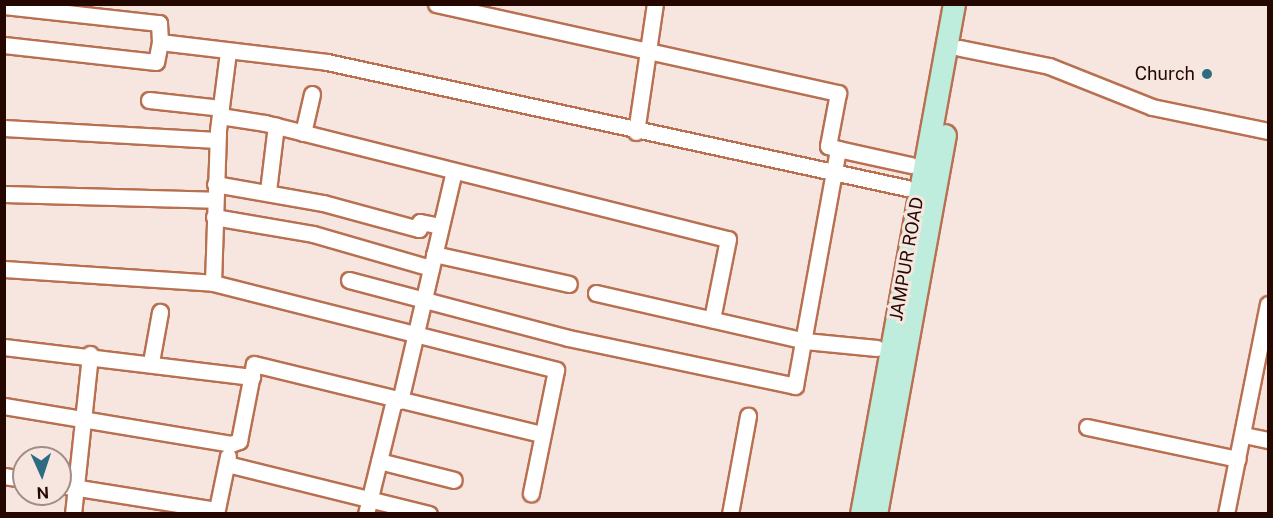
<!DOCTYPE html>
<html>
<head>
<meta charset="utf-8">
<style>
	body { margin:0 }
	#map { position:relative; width:1273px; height:518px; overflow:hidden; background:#f6e6df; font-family:"Public Sans",sans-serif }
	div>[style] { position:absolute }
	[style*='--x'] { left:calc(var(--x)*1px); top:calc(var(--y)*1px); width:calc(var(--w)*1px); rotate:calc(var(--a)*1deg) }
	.roads { filter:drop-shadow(2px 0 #b87050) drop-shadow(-2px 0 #b87050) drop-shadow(0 2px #b87050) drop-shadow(0 -2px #b87050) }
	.minor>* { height:15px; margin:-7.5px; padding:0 7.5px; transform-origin:7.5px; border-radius:7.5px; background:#fff }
	.secondary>* { height:21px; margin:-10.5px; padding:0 10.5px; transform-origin:10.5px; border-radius:10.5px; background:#beeddd }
	.dots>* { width:16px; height:16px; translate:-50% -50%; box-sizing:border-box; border:3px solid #f6e6df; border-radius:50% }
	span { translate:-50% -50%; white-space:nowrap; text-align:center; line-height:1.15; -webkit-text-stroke:6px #f6e6df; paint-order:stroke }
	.poi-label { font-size:18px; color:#240800 }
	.right { translate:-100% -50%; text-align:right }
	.street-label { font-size:18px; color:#240800 }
	.frame { position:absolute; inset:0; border:6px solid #240800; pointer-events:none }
	.north { position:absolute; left:12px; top:446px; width:60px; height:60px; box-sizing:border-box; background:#f6e6df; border:2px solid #a28d86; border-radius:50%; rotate:177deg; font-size:16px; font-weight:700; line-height:24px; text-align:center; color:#240800 }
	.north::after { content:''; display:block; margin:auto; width:21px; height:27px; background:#2d6b81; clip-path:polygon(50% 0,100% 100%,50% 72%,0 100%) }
</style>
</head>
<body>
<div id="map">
	<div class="roads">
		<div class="minor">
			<div style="--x:436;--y:4;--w:412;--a:12.5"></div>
			<div style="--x:838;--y:93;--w:54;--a:100.7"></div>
			<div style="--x:828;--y:146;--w:10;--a:17"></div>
			<div style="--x:4;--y:6;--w:156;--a:6.3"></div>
			<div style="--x:159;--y:23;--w:19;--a:87"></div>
			<div style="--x:160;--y:42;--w:20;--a:101"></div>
			<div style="--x:156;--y:62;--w:153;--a:-173.6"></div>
			<div style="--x:160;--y:42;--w:168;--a:6.8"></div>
			<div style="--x:327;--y:62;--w:594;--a:12.26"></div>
			<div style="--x:960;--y:48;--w:91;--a:11.4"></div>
			<div style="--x:1049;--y:66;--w:111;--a:21.7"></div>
			<div style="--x:1152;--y:107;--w:118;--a:11.7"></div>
			<div style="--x:149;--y:100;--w:72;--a:6.3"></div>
			<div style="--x:220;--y:116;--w:46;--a:8.8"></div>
			<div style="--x:265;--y:123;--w:477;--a:14.1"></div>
			<div style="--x:728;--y:239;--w:82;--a:101.3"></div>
			<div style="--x:4;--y:128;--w:213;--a:3.2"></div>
			<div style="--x:636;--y:132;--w:129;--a:-81.6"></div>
			<div style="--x:303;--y:133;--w:40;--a:-77"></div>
			<div style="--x:215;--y:184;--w:110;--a:10"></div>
			<div style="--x:323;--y:203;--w:99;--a:15.2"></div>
			<div style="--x:419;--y:229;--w:7;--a:-82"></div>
			<div style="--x:420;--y:222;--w:21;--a:11"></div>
			<div style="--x:268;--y:191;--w:66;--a:-83.1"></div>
			<div style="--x:4;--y:194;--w:210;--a:1.6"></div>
			<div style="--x:214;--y:217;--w:100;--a:9.7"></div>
			<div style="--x:313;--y:234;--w:123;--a:16.1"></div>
			<div style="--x:434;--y:254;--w:138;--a:12.5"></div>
			<div style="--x:4;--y:269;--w:209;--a:3.8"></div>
			<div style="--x:213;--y:283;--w:354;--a:14.2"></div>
			<div style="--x:556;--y:370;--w:126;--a:101.5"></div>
			<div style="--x:349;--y:280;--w:227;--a:14.8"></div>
			<div style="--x:568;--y:338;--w:232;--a:11.9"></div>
			<div style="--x:795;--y:386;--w:241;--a:-79.7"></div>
			<div style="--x:838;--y:149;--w:75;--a:12.4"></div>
			<div style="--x:213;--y:283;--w:153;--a:-88.1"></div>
			<div style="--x:218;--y:130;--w:79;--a:-82.7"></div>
			<div style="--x:596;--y:293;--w:214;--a:12.9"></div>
			<div style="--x:805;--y:341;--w:72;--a:5.6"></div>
			<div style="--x:4;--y:347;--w:250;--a:6.9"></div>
			<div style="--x:151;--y:362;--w:51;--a:-79.8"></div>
			<div style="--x:400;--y:401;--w:236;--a:-76.8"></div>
			<div style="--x:4;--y:406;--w:230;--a:9.5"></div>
			<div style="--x:231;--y:444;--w:9;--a:-21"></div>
			<div style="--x:239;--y:441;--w:78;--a:-79"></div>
			<div style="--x:254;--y:364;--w:295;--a:13.7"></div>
			<div style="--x:1087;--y:427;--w:154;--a:12"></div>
			<div style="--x:1244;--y:435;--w:25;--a:12"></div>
			<div style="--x:379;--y:461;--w:77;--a:14.2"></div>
			<div style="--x:227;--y:464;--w:208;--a:13.9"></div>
			<div style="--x:4;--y:476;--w:20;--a:9"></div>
			<div style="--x:60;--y:485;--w:158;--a:9.1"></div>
			<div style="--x:73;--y:514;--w:161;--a:-83.9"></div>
			<div style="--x:216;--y:514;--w:59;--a:-78.3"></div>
			<div style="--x:366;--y:514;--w:117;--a:-76.2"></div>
			<div style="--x:730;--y:514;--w:100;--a:-79.6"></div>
			<div style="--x:1226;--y:514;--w:214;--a:-78.7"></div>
		</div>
		<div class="secondary">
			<div style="--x:861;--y:514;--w:518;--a:-79.67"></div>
			<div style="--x:876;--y:514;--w:385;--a:-79.7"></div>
		</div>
	</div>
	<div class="dots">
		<div style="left:1207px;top:74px;background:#2d6b81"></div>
	</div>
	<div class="poi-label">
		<span class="right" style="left:1195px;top:74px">Church</span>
	</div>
	<div class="street-label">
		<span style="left:907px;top:259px;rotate:-80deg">JAMPUR ROAD</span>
	</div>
	<div class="frame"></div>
	<div class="north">N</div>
</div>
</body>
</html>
